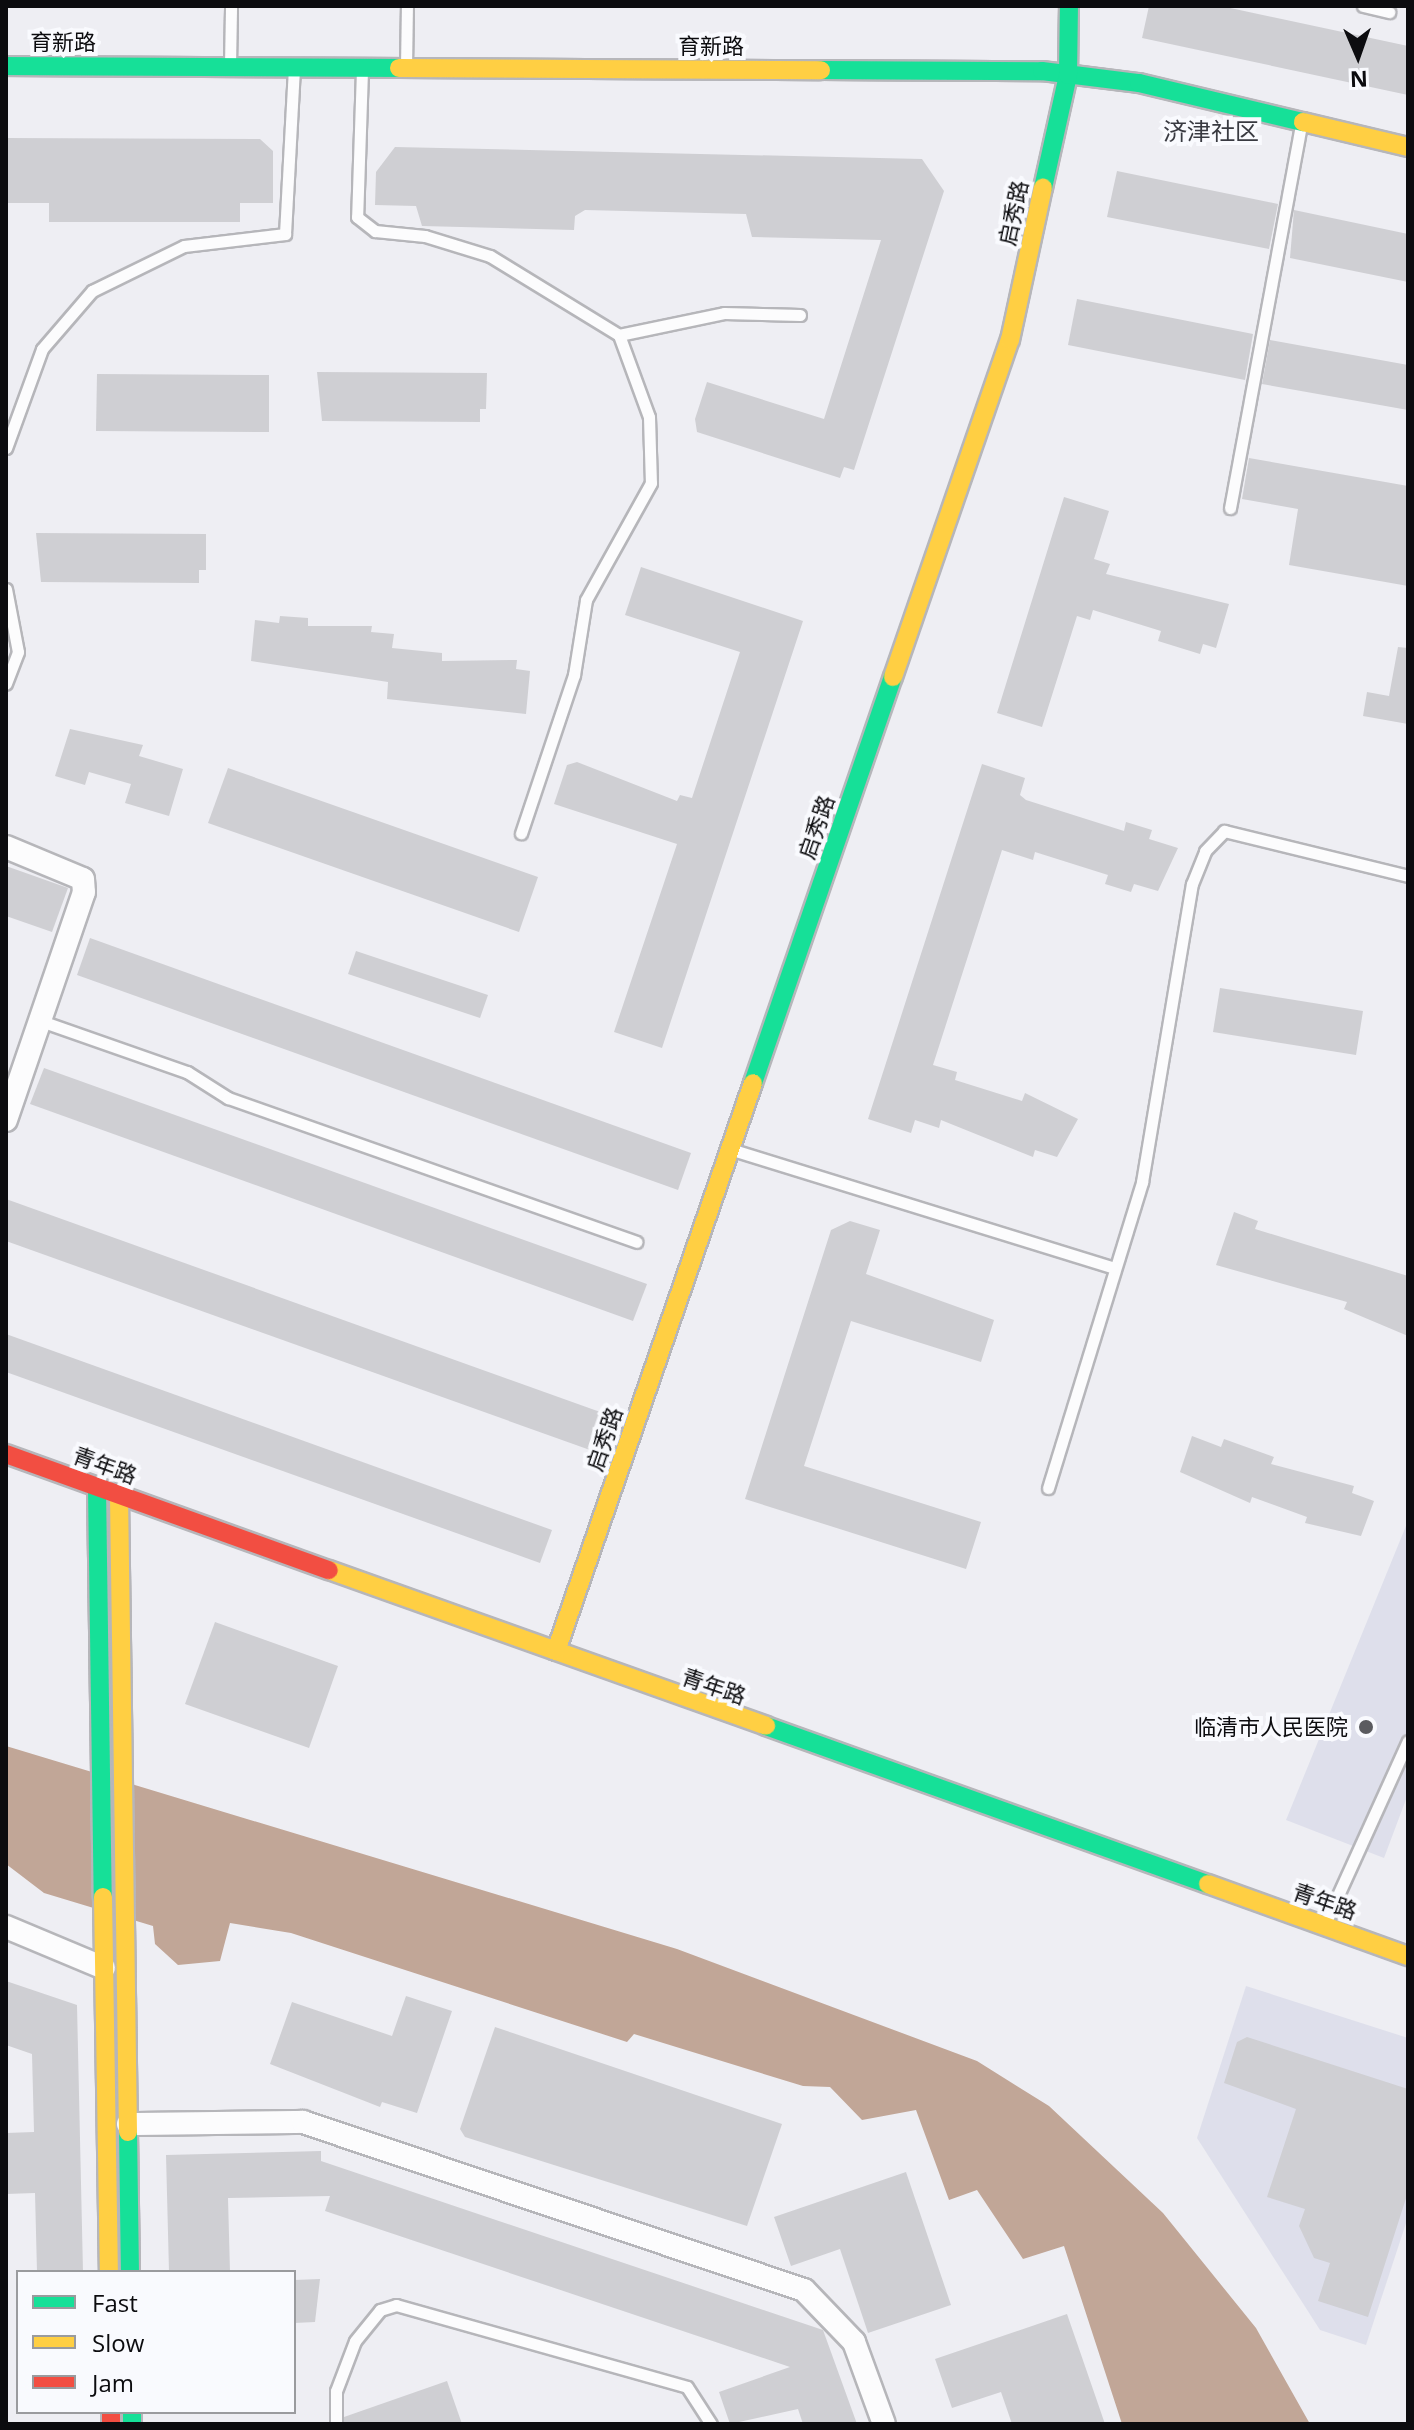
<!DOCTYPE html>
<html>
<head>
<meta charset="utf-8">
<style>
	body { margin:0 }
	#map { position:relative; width:1414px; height:2430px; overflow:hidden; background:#eeeef3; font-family:"Open Sans","Noto Sans SC",sans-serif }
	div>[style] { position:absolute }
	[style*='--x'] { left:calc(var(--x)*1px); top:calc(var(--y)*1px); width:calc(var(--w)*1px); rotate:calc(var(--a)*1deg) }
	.built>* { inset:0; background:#dedfeb }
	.water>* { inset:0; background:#c1a697 }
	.building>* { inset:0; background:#cfcfd3 }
	.roads { filter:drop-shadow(2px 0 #b6b6ba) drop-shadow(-2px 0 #b6b6ba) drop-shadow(0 2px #b6b6ba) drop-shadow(0 -2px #b6b6ba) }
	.lane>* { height:11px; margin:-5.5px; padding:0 5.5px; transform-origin:5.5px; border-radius:5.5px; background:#fcfcfd }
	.street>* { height:22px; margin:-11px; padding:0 11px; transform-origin:11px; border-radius:11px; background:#fcfcfd }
	.fast>* { height:18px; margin:-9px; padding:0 9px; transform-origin:9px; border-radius:9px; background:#16e098 }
	.slow>* { height:18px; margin:-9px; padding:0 9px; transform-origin:9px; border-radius:9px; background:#ffcf43 }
	.jam>* { height:18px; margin:-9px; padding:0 9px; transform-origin:9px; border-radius:9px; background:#f24e42 }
	.dots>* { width:22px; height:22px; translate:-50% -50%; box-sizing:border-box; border:4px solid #f9fafe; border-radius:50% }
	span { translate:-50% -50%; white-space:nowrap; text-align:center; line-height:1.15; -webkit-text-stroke:8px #f9fafe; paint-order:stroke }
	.street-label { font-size:22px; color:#0c0c0f }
	.poi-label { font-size:22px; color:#0c0c0f }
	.right { translate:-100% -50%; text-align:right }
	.neighbourhood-label { font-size:24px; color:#393a41 }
	.frame { position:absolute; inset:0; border:8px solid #0c0c0f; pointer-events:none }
	.legend { position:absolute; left:16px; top:2270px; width:280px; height:144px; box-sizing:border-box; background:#f9fafe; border:2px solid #9a9b9e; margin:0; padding:10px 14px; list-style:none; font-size:24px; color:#0c0c0f }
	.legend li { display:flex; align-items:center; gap:16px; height:40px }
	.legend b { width:40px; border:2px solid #9a9b9e }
	.north { position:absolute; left:1318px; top:16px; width:80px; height:80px; -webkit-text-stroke:6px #f9fafe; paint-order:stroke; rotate:178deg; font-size:22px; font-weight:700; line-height:32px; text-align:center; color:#0c0c0f }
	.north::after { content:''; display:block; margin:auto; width:28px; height:36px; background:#0c0c0f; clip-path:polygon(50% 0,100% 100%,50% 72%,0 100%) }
</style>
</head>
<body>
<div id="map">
	<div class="built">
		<div style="clip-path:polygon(1408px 1521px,1408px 1794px,1384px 1858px,1286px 1820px)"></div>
		<div style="clip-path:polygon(1246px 1986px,1408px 2038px,1408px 2217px,1366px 2345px,1320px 2330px,1197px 2138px)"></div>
	</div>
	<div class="water">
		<div style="clip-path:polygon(6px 1746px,677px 1949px,977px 2061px,1049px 2106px,1163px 2213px,1256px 2328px,1310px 2424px,1122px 2424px,1064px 2246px,1023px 2259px,977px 2190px,949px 2200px,916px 2110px,862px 2120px,830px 2087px,803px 2086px,634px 2034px,627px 2042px,291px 1933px,230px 1923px,220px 1961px,178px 1965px,155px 1944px,153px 1926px,44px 1893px,6px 1864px)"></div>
	</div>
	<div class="building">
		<div style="clip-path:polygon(1149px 6px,1221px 6px,1408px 46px,1408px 95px,1142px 38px)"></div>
		<div style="clip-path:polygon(6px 138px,260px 139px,273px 151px,273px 203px,240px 203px,240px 222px,49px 222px,49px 203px,6px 203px)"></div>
		<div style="clip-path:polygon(395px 147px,922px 159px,944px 191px,854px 470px,844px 467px,840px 478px,697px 432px,695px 419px,707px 382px,824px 419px,881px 240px,752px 237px,746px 214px,585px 210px,575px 216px,574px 230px,422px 226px,416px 206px,375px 205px,376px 172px)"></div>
		<div style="clip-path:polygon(1117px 171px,1278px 204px,1269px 249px,1107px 217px)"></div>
		<div style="clip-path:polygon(1294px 210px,1408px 234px,1408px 282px,1290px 258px)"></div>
		<div style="clip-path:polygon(1077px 299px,1253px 334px,1245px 380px,1068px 345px)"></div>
		<div style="clip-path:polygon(1270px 340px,1408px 365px,1408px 410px,1262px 384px)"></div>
		<div style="clip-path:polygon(317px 372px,487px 373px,486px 409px,480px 409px,480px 422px,322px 421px)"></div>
		<div style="clip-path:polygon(97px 374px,269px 375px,269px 432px,96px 431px)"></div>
		<div style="clip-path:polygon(1249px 458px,1408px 486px,1408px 586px,1289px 565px,1298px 509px,1242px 499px)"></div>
		<div style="clip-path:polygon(1064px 497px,1109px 511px,1094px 559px,1110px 564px,1106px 574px,1229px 604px,1216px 648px,1203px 644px,1200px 654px,1158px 641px,1161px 631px,1093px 610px,1090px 620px,1077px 616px,1042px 727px,997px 713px)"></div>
		<div style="clip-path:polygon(36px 533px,206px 534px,206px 570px,199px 570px,199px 583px,41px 582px)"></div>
		<div style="clip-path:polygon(641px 567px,803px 621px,662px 1048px,614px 1032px,677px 844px,554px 804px,567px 765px,577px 762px,677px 801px,680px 795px,692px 798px,740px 652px,625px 615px)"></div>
		<div style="clip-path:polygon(280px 616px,308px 618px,308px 626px,372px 626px,371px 632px,394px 634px,392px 648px,442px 653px,442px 661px,517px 660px,516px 669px,530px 671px,526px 714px,387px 699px,388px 682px,251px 661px,255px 620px,279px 623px)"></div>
		<div style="clip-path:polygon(1398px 647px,1408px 648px,1408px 724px,1363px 716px,1367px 692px,1389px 696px)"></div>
		<div style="clip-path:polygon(70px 729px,143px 745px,139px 756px,183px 769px,169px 816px,125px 803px,131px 784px,89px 772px,85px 785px,55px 776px)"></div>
		<div style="clip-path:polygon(982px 764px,1025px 778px,1020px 795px,1026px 800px,1124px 831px,1126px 822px,1152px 830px,1149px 839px,1178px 848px,1158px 891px,1134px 884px,1131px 892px,1105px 884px,1108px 875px,1035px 852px,1033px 860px,1002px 850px,933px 1065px,957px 1072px,955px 1080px,1022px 1101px,1025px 1093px,1078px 1119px,1057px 1157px,1035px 1150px,1033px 1157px,941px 1120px,939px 1128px,915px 1120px,911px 1133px,868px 1119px)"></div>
		<div style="clip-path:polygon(228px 768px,538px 877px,519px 932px,208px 823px)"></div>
		<div style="clip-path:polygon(6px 866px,68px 888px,52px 932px,6px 916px)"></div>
		<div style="clip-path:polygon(90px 938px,691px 1153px,678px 1190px,77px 975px)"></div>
		<div style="clip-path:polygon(356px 951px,488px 995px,480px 1018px,348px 974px)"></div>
		<div style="clip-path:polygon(1220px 988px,1363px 1011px,1356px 1055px,1213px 1032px)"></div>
		<div style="clip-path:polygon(44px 1068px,647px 1284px,633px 1321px,30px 1104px)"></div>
		<div style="clip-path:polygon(6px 1199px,603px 1413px,590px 1450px,6px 1241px)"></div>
		<div style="clip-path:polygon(1234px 1212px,1258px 1221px,1255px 1229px,1408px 1276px,1408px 1336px,1344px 1309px,1347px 1302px,1216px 1265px)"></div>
		<div style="clip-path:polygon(850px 1221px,880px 1230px,866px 1274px,994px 1320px,981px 1362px,851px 1321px,804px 1466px,981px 1522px,966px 1569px,745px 1499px,831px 1230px)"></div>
		<div style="clip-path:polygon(6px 1334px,552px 1530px,540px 1563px,6px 1372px)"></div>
		<div style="clip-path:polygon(1192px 1436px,1221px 1447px,1224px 1439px,1274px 1457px,1271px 1464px,1354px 1486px,1352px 1493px,1374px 1501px,1361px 1536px,1305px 1523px,1307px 1517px,1252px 1497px,1250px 1503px,1180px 1472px)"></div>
		<div style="clip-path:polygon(215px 1622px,338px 1666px,309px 1748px,185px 1704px)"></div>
		<div style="clip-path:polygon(6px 1981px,77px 2005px,83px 2272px,37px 2272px,35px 2193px,6px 2194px,6px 2133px,34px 2132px,32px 2054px,6px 2045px)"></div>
		<div style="clip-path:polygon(406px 1996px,452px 2011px,417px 2113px,382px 2102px,380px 2107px,270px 2064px,292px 2002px,392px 2036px)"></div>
		<div style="clip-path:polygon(495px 2027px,782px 2124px,747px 2226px,465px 2137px,460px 2129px)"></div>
		<div style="clip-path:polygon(1247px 2037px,1408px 2089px,1408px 2192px,1368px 2317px,1318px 2301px,1330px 2263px,1314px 2258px,1299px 2226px,1305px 2209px,1267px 2197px,1296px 2109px,1224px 2083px,1237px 2042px)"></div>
		<div style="clip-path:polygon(321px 2151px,321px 2161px,823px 2330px,857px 2424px,803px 2424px,798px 2409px,730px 2424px,719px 2392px,790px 2367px,325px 2211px,330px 2196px,228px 2198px,230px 2272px,169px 2272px,166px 2155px)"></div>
		<div style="clip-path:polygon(906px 2172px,951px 2305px,868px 2333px,840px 2249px,791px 2266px,774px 2217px)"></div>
		<div style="clip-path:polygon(320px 2279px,315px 2322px,294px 2323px,294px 2280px)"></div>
		<div style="clip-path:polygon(1067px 2314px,1105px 2424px,1012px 2424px,1001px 2392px,952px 2408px,935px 2359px)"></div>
		<div style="clip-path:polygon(447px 2381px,462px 2424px,344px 2424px,344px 2417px)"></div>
	</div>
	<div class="roads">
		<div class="lane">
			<div style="--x:1363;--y:6;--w:27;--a:13"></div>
			<div style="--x:230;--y:66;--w:60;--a:-89"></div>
			<div style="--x:406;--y:67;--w:61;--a:-89.1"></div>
			<div style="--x:362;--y:70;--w:147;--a:91.9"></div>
			<div style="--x:357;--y:217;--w:23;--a:38"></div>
			<div style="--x:375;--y:231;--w:50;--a:5.7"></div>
			<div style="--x:425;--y:236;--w:68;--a:17.1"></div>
			<div style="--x:490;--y:256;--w:151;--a:31.5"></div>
			<div style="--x:619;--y:335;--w:87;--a:69.9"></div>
			<div style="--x:649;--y:417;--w:66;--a:88.3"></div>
			<div style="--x:651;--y:483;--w:134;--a:119.1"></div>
			<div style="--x:586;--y:600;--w:76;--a:99.1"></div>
			<div style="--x:574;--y:675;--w:167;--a:108.5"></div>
			<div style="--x:619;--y:335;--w:107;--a:-11.8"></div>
			<div style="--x:724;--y:313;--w:76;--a:1.5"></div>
			<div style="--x:6;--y:448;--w:105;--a:-70"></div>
			<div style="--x:42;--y:349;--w:77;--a:-49.2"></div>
			<div style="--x:92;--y:291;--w:102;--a:-26.1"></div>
			<div style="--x:184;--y:246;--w:102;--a:-6.8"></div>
			<div style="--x:285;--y:234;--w:164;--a:-86.9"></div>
			<div style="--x:1230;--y:508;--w:391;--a:-79.5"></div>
			<div style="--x:6;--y:589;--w:64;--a:79.2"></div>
			<div style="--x:18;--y:652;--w:34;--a:111"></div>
			<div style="--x:41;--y:1021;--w:155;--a:19.3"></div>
			<div style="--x:187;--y:1072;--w:49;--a:32.4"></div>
			<div style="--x:228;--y:1098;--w:433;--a:19.4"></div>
			<div style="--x:733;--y:1150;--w:399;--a:17.2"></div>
			<div style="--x:1048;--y:1488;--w:320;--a:-72.9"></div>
			<div style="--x:1142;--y:1182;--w:302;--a:-80.5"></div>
			<div style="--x:1192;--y:884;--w:35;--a:-68"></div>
			<div style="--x:1205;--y:851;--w:28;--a:-46"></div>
			<div style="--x:1224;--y:831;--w:189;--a:13.7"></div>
			<div style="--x:1324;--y:1926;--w:203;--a:-65.6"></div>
			<div style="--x:336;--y:2424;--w:33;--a:-90"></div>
			<div style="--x:336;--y:2391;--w:53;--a:-69.2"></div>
			<div style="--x:355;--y:2341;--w:40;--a:-51"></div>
			<div style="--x:380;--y:2310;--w:17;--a:-17"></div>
			<div style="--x:396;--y:2305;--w:302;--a:15.7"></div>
			<div style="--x:687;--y:2387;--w:44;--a:57"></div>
		</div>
		<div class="street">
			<div style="--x:6;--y:847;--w:83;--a:22.6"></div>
			<div style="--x:83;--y:879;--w:13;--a:86"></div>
			<div style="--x:84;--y:892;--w:241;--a:108.9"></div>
			<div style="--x:6;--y:1927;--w:106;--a:22.7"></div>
			<div style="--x:128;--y:2124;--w:175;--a:-0.7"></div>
			<div style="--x:303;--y:2122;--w:528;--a:18.54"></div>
			<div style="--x:804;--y:2290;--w:72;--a:46.1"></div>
			<div style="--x:854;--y:2342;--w:87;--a:69.9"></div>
		</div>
		<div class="fast">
			<div style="--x:6;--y:66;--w:393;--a:0.3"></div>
			<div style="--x:821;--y:70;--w:221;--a:0.3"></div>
			<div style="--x:1042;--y:71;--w:98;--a:7.1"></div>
			<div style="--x:1139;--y:83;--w:169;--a:13.4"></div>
			<div style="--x:1043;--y:188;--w:116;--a:-77.5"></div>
			<div style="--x:1068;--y:75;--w:69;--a:-89.2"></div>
			<div style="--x:753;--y:1083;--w:429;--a:-71"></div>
			<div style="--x:97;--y:1488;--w:409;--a:89.2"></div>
			<div style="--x:766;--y:1726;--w:469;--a:19.7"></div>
			<div style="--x:128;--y:2132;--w:140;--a:89.2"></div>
			<div style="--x:132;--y:2412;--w:12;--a:90"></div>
		</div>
		<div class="slow">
			<div style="--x:399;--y:68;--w:422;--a:0.3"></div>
			<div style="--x:1303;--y:122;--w:108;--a:13.4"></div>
			<div style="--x:893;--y:677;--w:357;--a:-70.9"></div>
			<div style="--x:1010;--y:340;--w:156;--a:-77.8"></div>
			<div style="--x:119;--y:1496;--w:636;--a:89.19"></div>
			<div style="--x:329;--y:1570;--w:464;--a:19.6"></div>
			<div style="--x:556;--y:1651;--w:601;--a:-70.87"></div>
			<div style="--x:1208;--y:1884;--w:213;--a:19.8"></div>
			<div style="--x:103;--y:1897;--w:375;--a:89.1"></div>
		</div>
		<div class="jam">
			<div style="--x:6;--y:1454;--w:343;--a:19.8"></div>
			<div style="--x:111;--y:2412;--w:12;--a:90"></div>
		</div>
	</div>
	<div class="dots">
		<div style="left:1366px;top:1727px;background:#5b5b5f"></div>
	</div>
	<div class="street-label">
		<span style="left:63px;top:42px">育新路</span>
		<span style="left:711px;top:46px">育新路</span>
		<span style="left:1013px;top:213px;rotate:-78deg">启秀路</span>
		<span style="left:816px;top:827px;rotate:-71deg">启秀路</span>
		<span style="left:604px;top:1439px;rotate:-71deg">启秀路</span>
		<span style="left:105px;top:1465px;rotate:20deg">青年路</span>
		<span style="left:714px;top:1686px;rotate:19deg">青年路</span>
		<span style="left:1325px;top:1901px;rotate:19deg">青年路</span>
	</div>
	<div class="poi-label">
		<span class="right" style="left:1348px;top:1727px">临清市人民医院</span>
	</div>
	<div class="neighbourhood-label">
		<span style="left:1211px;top:131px">济津社区</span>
	</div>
	<div class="frame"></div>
	<ul class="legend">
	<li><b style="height:10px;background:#16e098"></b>Fast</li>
	<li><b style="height:10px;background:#ffcf43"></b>Slow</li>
	<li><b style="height:10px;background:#f24e42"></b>Jam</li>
	</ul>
	<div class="north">N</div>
</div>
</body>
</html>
